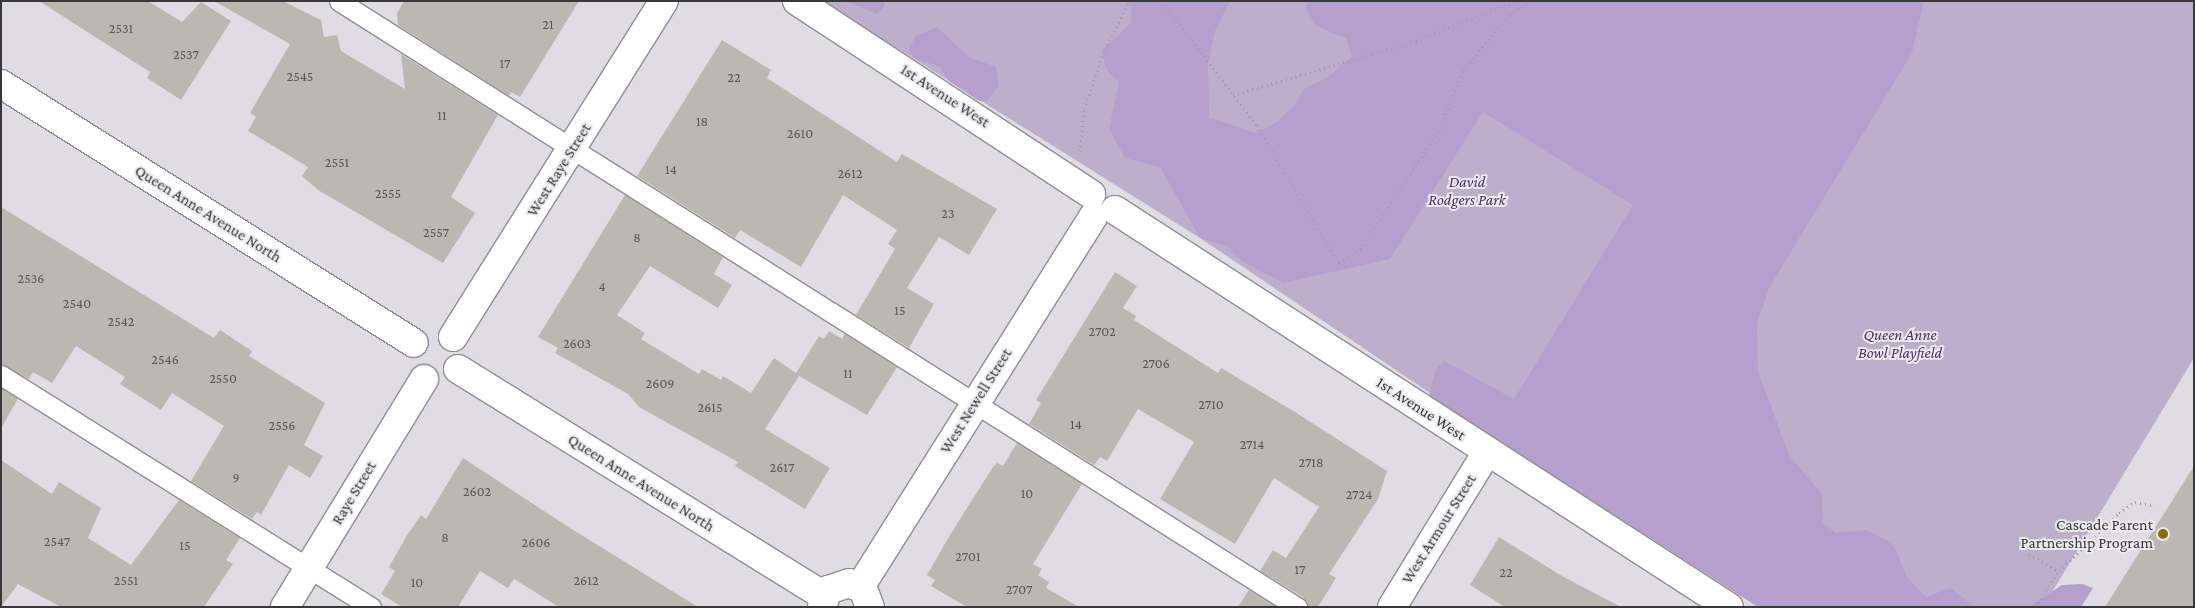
<!DOCTYPE html>
<html>
<head>
<meta charset="utf-8">
<style>
	body { margin:0 }
	#map { position:relative; width:2195px; height:608px; overflow:hidden; background:#dfdde3; font-family:"Crimson Pro",serif }
	div>[style] { position:absolute }
	[style*='--x'] { left:calc(var(--x)*1px); top:calc(var(--y)*1px); width:calc(var(--w)*1px); rotate:calc(var(--a)*1deg) }
	.green>* { inset:0; background:#bdafcc }
	.forest>* { inset:0; background:#b59fcd }
	.building>* { inset:0; background:#bbb8b2 }
	.path>* { height:3px; margin-top:-1.5px; transform-origin:0; background:repeating-linear-gradient(90deg,#a19fa4 0 1px,transparent 0 5px) }
	.roads { filter:drop-shadow(1px 0 #908e93) drop-shadow(-1px 0 #908e93) drop-shadow(0 1px #908e93) drop-shadow(0 -1px #908e93) }
	.lane>* { height:19px; margin:-9.5px; padding:0 9.5px; transform-origin:9.5px; border-radius:9.5px; background:#fff }
	.street>* { height:28px; margin:-14px; padding:0 14px; transform-origin:14px; border-radius:14px; background:#fff }
	.dots>* { width:14px; height:14px; translate:-50% -50%; box-sizing:border-box; border:2px solid #edeaf0; border-radius:50% }
	span { translate:-50% -50%; white-space:nowrap; text-align:center; line-height:1.15; -webkit-text-stroke:4px #edeaf0; paint-order:stroke }
	.number-label { font-size:14px; color:#595757 }
	.number-label span { -webkit-text-stroke-width:0 }
	.street-label { font-size:16px; color:#383739 }
	.park-label { font-size:16px; color:#4e2f69; font-style:italic }
	.poi-label { font-size:16px; color:#383739 }
	.right { translate:-100% -50%; text-align:right }
	.frame { position:absolute; inset:0; border:2px solid #383739; pointer-events:none }
</style>
</head>
<body>
<div id="map">
	<div class="green">
		<div style="clip-path:polygon(822px 1px,2194px 1px,2194px 358px,2043px 607px,1785px 607px,1533px 446px,1525px 457px,1200px 238px)"></div>
	</div>
	<div class="forest">
		<div style="clip-path:polygon(822px 1px,884px 1px,885px 5px,877px 14px,852px 3px)"></div>
		<div style="clip-path:polygon(1126px 1px,1230px 1px,1215px 31px,1208px 63px,1209px 117px,1256px 133px,1277px 122px,1294px 106px,1304px 89px,1328px 77px,1352px 57px,1346px 38px,1316px 26px,1305px 7px,1308px 1px,1924px 1px,1912px 53px,1769px 288px,1757px 323px,1758px 371px,1789px 455px,1822px 494px,1823px 523px,1836px 533px,1866px 530px,1886px 540px,1895px 548px,1907px 577px,1926px 597px,1950px 588px,1975px 607px,1758px 607px,1429px 396px,1436px 369px,1444px 361px,1514px 399px,1633px 205px,1483px 112px,1390px 259px,1283px 283px,1242px 261px,1227px 246px,1200px 238px,1160px 167px,1125px 158px,1109px 129px,1119px 82px,1106px 69px,1102px 50px,1131px 23px,1132px 7px)"></div>
		<div style="clip-path:polygon(937px 27px,969px 57px,996px 67px,999px 86px,987px 101px,979px 101px,949px 81px,940px 67px,914px 58px,908px 50px,916px 36px)"></div>
		<div style="clip-path:polygon(2082px 584px,2093px 588px,2081px 607px,2029px 607px,2062px 585px)"></div>
	</div>
	<div class="building">
		<div style="clip-path:polygon(39px 1px,148px 1px,182px 22px,201px 2px,231px 21px,181px 100px,147px 78px,150px 72px)"></div>
		<div style="clip-path:polygon(214px 1px,283px 1px,321px 20px,324px 37px,337px 35px,341px 51px,405px 89px,401px 54px,498px 115px,451px 197px,475px 213px,443px 263px,318px 190px,302px 176px,308px 167px,248px 131px,256px 117px,250px 113px,290px 44px)"></div>
		<div style="clip-path:polygon(404px 1px,579px 1px,520px 97px,511px 92px,509px 96px,398px 25px,397px 13px)"></div>
		<div style="clip-path:polygon(722px 40px,771px 70px,767px 78px,897px 162px,902px 154px,997px 209px,969px 255px,939px 237px,907px 288px,934px 304px,909px 348px,856px 315px,895px 249px,888px 244px,897px 230px,843px 195px,801px 267px,740px 230px,735px 238px,637px 176px)"></div>
		<div style="clip-path:polygon(625px 195px,723px 257px,714px 274px,732px 285px,718px 308px,650px 266px,617px 315px,645px 333px,641px 339px,699px 374px,702px 369px,721px 380px,723px 376px,751px 393px,774px 358px,796px 373px,819px 336px,824px 339px,829px 331px,842px 339px,845px 334px,897px 367px,867px 415px,799px 376px,765px 429px,830px 468px,805px 509px,735px 466px,738px 462px,639px 407px,628px 394px,555px 353px,558px 348px,538px 337px)"></div>
		<div style="clip-path:polygon(1px 207px,214px 338px,220px 330px,252px 351px,249px 356px,325px 403px,304px 445px,323px 456px,310px 478px,289px 465px,261px 515px,257px 512px,252px 519px,191px 481px,224px 426px,172px 393px,161px 410px,120px 384px,125px 377px,76px 346px,52px 383px,33px 372px,29px 379px,1px 364px)"></div>
		<div style="clip-path:polygon(1115px 272px,1137px 286px,1123px 308px,1136px 316px,1134px 320px,1218px 373px,1221px 368px,1295px 412px,1387px 471px,1378px 499px,1329px 574px,1336px 578px,1318px 607px,1308px 607px,1303px 597px,1260px 571px,1273px 550px,1286px 558px,1319px 507px,1274px 478px,1235px 544px,1160px 499px,1194px 442px,1138px 409px,1107px 461px,1100px 457px,1094px 465px,1029px 424px,1041px 403px,1036px 400px)"></div>
		<div style="clip-path:polygon(1px 388px,18px 399px,1px 428px)"></div>
		<div style="clip-path:polygon(1017px 443px,1082px 484px,1033px 564px,1042px 569px,1038px 575px,1049px 582px,1046px 588px,1079px 607px,967px 607px,931px 586px,935px 580px,927px 575px,950px 535px,993px 467px,997px 463px,1003px 466px)"></div>
		<div style="clip-path:polygon(463px 458px,570px 528px,698px 607px,559px 607px,514px 579px,508px 588px,480px 571px,458px 607px,402px 607px,381px 594px,395px 571px,389px 567px,406px 537px,421px 515px,426px 519px)"></div>
		<div style="clip-path:polygon(1px 460px,52px 494px,59px 482px,101px 508px,88px 538px,131px 565px,179px 500px,240px 538px,226px 560px,233px 564px,204px 607px,61px 607px,18px 584px,1px 607px)"></div>
		<div style="clip-path:polygon(2194px 466px,2194px 607px,2105px 607px)"></div>
		<div style="clip-path:polygon(1499px 537px,1562px 576px,1621px 607px,1505px 607px,1470px 585px)"></div>
		<div style="clip-path:polygon(1249px 590px,1276px 607px,1238px 607px)"></div>
	</div>
	<div class="path">
		<div style="--x:1161;--y:1;--w:157;--a:52.3"></div>
		<div style="--x:1257;--y:125;--w:161;--a:59.3"></div>
		<div style="--x:1339;--y:263;--w:26;--a:-32"></div>
		<div style="--x:1361;--y:249;--w:145;--a:-56.9"></div>
		<div style="--x:1440;--y:128;--w:62;--a:-68.4"></div>
		<div style="--x:1463;--y:70;--w:72;--a:-49.5"></div>
		<div style="--x:1510;--y:15;--w:24;--a:-35"></div>
		<div style="--x:1233;--y:95;--w:191;--a:-16.4"></div>
		<div style="--x:1416;--y:41;--w:107;--a:-22"></div>
		<div style="--x:1080;--y:151;--w:42;--a:-84.6"></div>
		<div style="--x:1084;--y:109;--w:58;--a:-70.9"></div>
		<div style="--x:1103;--y:54;--w:59;--a:-63.9"></div>
		<div style="--x:2029;--y:554;--w:34;--a:30"></div>
		<div style="--x:1816;--y:607;--w:12;--a:0"></div>
		<div style="--x:2035;--y:607;--w:43;--a:-56.3"></div>
		<div style="--x:2059;--y:571;--w:83;--a:-44"></div>
		<div style="--x:2119;--y:513;--w:19;--a:-35"></div>
		<div style="--x:2135;--y:502;--w:20;--a:11"></div>
	</div>
	<div class="roads">
		<div class="lane">
			<div style="--x:339;--y:1;--w:1134;--a:32.32"></div>
			<div style="--x:1;--y:375;--w:437;--a:32.1"></div>
		</div>
		<div class="street">
			<div style="--x:797;--y:1;--w:352;--a:33.3"></div>
			<div style="--x:1;--y:84;--w:487;--a:32.1"></div>
			<div style="--x:1115;--y:210;--w:731;--a:32.89"></div>
			<div style="--x:453;--y:337;--w:397;--a:-57.9"></div>
			<div style="--x:458;--y:369;--w:431;--a:31.8"></div>
			<div style="--x:860;--y:587;--w:439;--a:-57.8"></div>
			<div style="--x:285;--y:607;--w:267;--a:-58.6"></div>
			<div style="--x:822;--y:607;--w:18;--a:-71"></div>
			<div style="--x:828;--y:590;--w:22;--a:-18"></div>
			<div style="--x:849;--y:583;--w:15;--a:23"></div>
			<div style="--x:863;--y:589;--w:19;--a:69"></div>
			<div style="--x:1392;--y:607;--w:182;--a:-58.5"></div>
		</div>
	</div>
	<div class="dots">
		<div style="left:2163px;top:534px;background:#8e690d"></div>
	</div>
	<div class="number-label">
		<span style="left:548px;top:24px">21</span>
		<span style="left:121px;top:28px">2531</span>
		<span style="left:186px;top:54px">2537</span>
		<span style="left:505px;top:63px">17</span>
		<span style="left:300px;top:76px">2545</span>
		<span style="left:734px;top:77px">22</span>
		<span style="left:442px;top:115px">11</span>
		<span style="left:702px;top:121px">18</span>
		<span style="left:800px;top:133px">2610</span>
		<span style="left:337px;top:162px">2551</span>
		<span style="left:671px;top:169px">14</span>
		<span style="left:850px;top:173px">2612</span>
		<span style="left:388px;top:193px">2555</span>
		<span style="left:948px;top:213px">23</span>
		<span style="left:436px;top:232px">2557</span>
		<span style="left:637px;top:237px">8</span>
		<span style="left:31px;top:278px">2536</span>
		<span style="left:602px;top:286px">4</span>
		<span style="left:77px;top:303px">2540</span>
		<span style="left:900px;top:310px">15</span>
		<span style="left:121px;top:321px">2542</span>
		<span style="left:1102px;top:331px">2702</span>
		<span style="left:577px;top:343px">2603</span>
		<span style="left:165px;top:359px">2546</span>
		<span style="left:1156px;top:363px">2706</span>
		<span style="left:848px;top:373px">11</span>
		<span style="left:223px;top:378px">2550</span>
		<span style="left:660px;top:383px">2609</span>
		<span style="left:1211px;top:404px">2710</span>
		<span style="left:710px;top:407px">2615</span>
		<span style="left:1076px;top:424px">14</span>
		<span style="left:282px;top:425px">2556</span>
		<span style="left:1252px;top:444px">2714</span>
		<span style="left:1311px;top:462px">2718</span>
		<span style="left:782px;top:467px">2617</span>
		<span style="left:236px;top:477px">9</span>
		<span style="left:477px;top:491px">2602</span>
		<span style="left:1027px;top:493px">10</span>
		<span style="left:1359px;top:494px">2724</span>
		<span style="left:445px;top:537px">8</span>
		<span style="left:57px;top:541px">2547</span>
		<span style="left:536px;top:542px">2606</span>
		<span style="left:185px;top:545px">15</span>
		<span style="left:968px;top:556px">2701</span>
		<span style="left:1300px;top:569px">17</span>
		<span style="left:1506px;top:572px">22</span>
		<span style="left:126px;top:580px">2551</span>
		<span style="left:586px;top:580px">2612</span>
		<span style="left:417px;top:582px">10</span>
		<span style="left:1019px;top:589px">2707</span>
	</div>
	<div class="street-label">
		<span style="left:945px;top:96px;rotate:33deg">1st Avenue West</span>
		<span style="left:559px;top:170px;rotate:-58deg">West Raye Street</span>
		<span style="left:208px;top:214px;rotate:32deg">Queen Anne Avenue North</span>
		<span style="left:976px;top:401px;rotate:-58deg">West Newell Street</span>
		<span style="left:1421px;top:409px;rotate:33deg">1st Avenue West</span>
		<span style="left:641px;top:483px;rotate:32deg">Queen Anne Avenue North</span>
		<span style="left:354px;top:493px;rotate:-59deg">Raye Street</span>
		<span style="left:1439px;top:529px;rotate:-58deg">West Armour Street</span>
	</div>
	<div class="park-label">
		<span style="left:1467px;top:191px">David<br>Rodgers Park</span>
		<span style="left:1900px;top:344px">Queen Anne<br>Bowl Playfield</span>
	</div>
	<div class="poi-label">
		<span class="right" style="left:2153px;top:534px">Cascade Parent<br>Partnership Program</span>
	</div>
	<div class="frame"></div>
</div>
</body>
</html>
